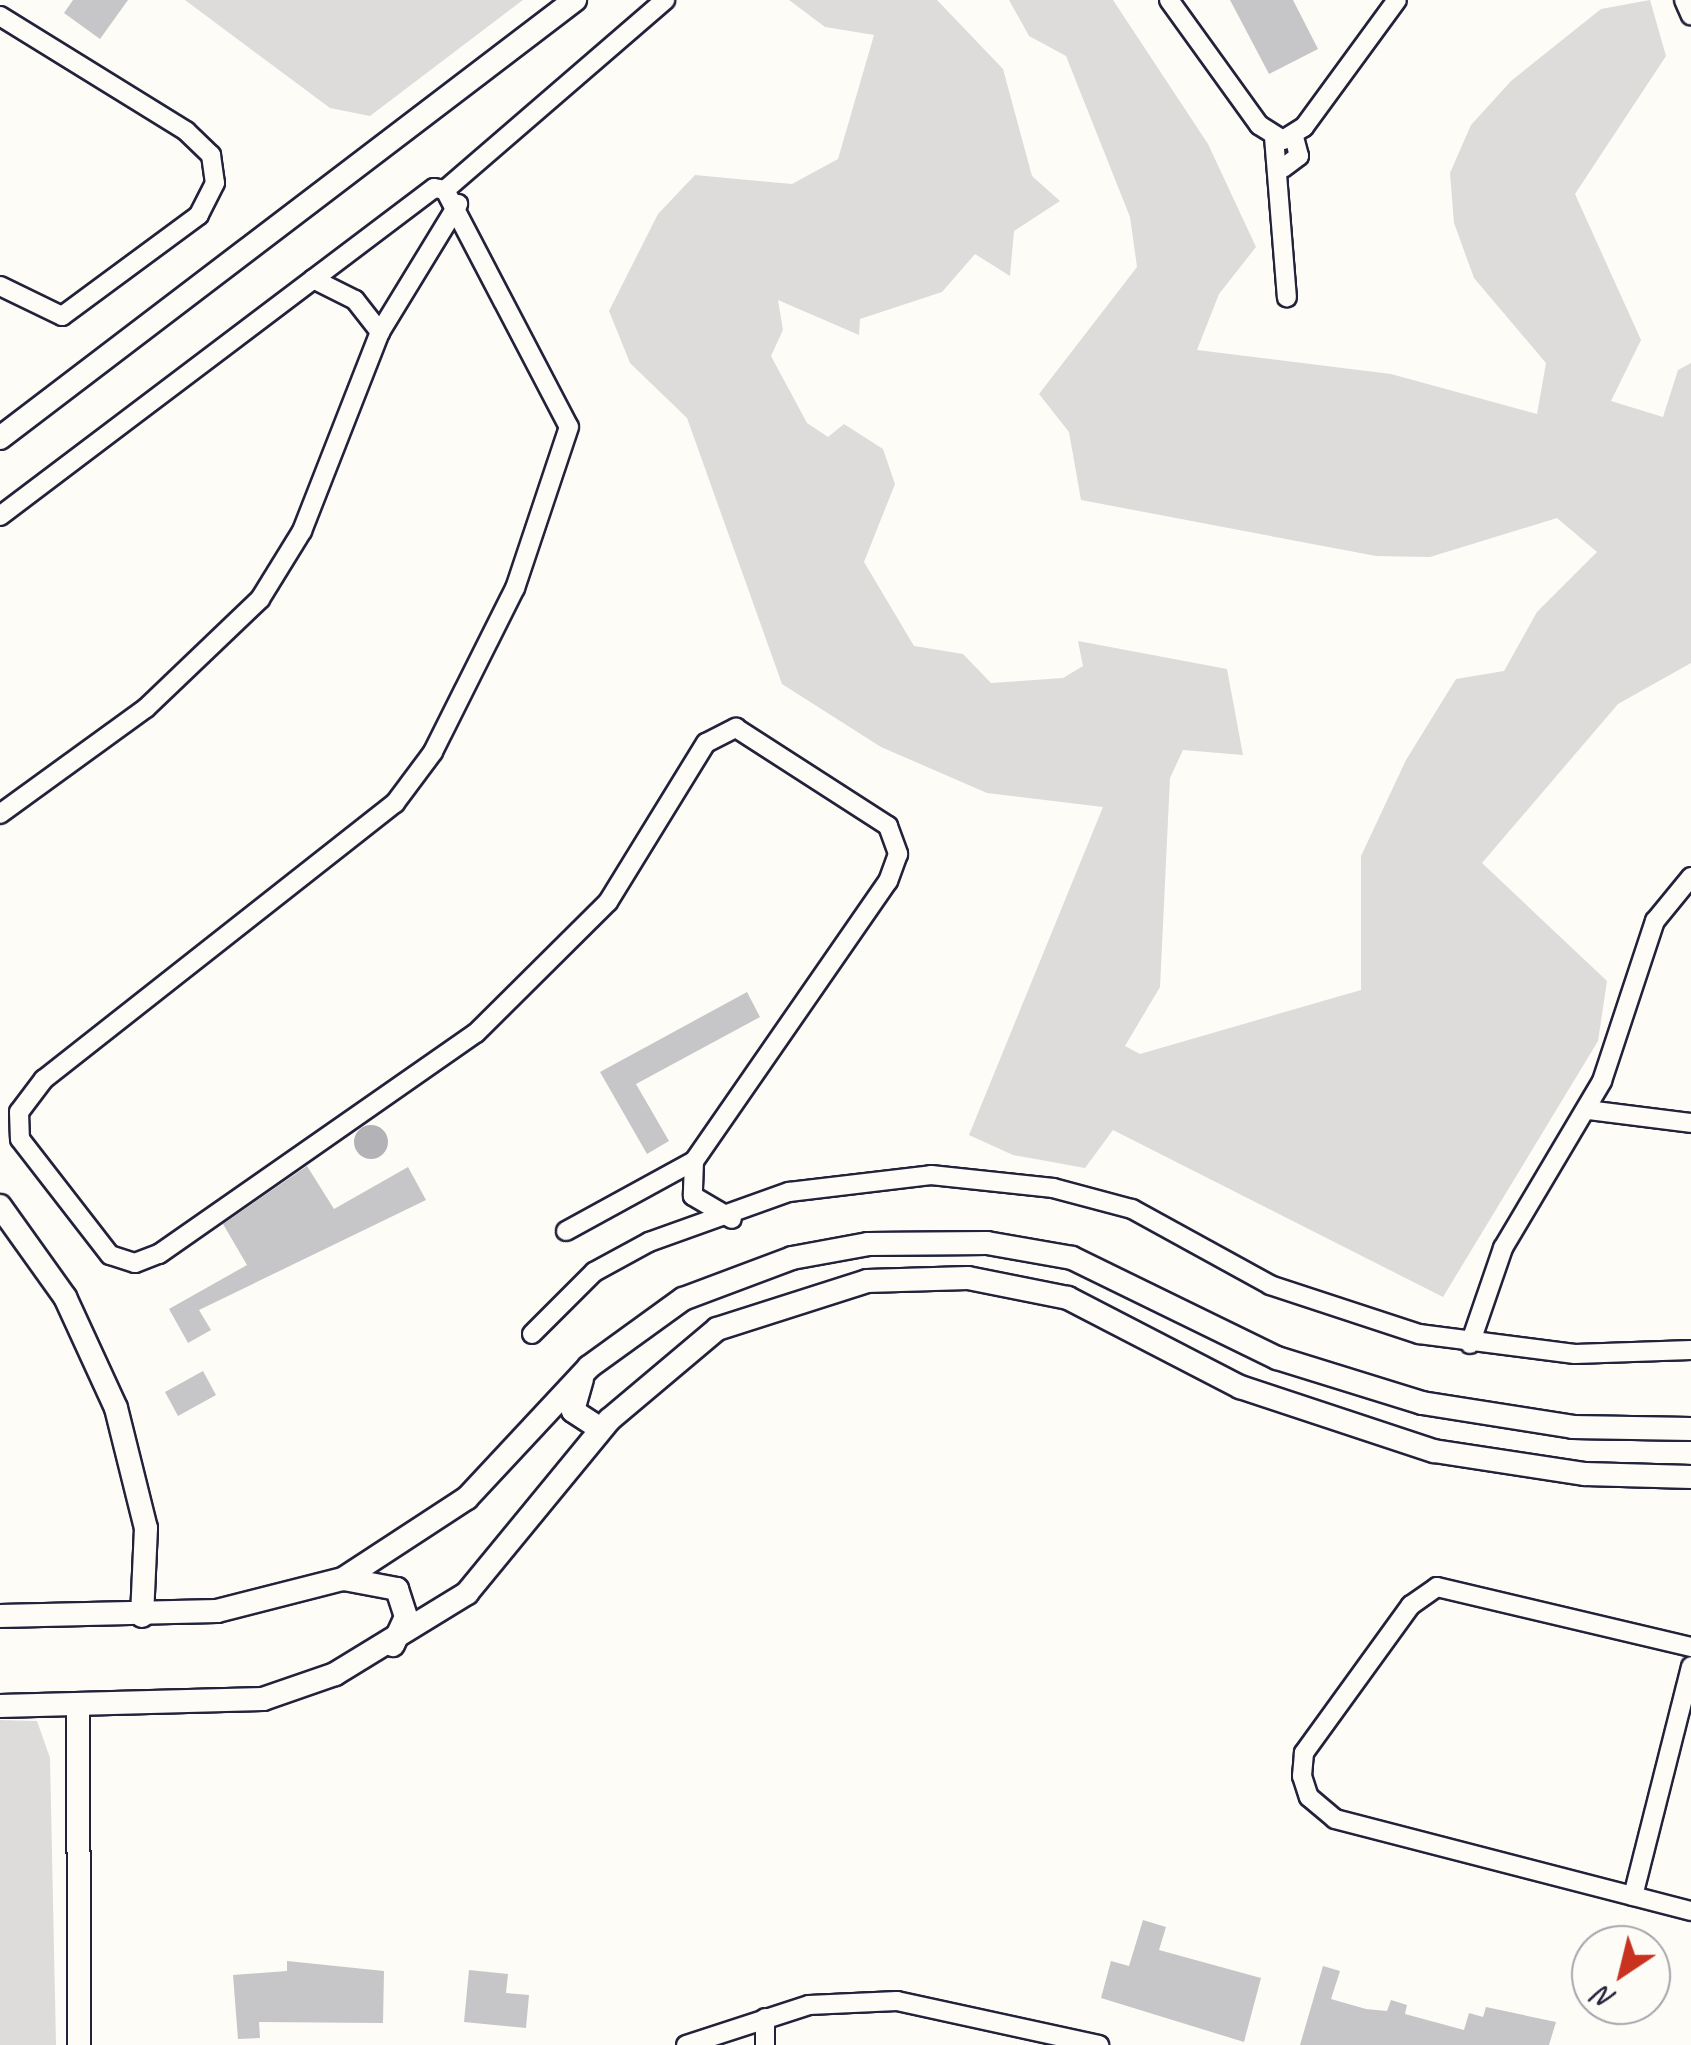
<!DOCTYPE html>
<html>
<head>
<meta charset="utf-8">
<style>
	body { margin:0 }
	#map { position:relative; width:1691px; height:2045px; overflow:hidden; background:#fdfcf7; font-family:Caveat,sans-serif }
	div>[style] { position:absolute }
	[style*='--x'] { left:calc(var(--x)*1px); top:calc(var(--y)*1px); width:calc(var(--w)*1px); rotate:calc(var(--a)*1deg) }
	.green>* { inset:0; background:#dddcdb }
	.water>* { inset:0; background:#b2b2b7 }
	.round { border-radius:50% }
	.building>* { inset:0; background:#c6c6c8 }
	.roads { filter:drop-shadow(2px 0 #22223b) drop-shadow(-2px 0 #22223b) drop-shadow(0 2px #22223b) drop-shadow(0 -2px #22223b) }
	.street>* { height:18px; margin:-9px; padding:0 9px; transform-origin:9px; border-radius:9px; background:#fdfcf7 }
	.secondary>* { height:22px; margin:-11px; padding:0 11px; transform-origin:11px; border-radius:11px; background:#fdfcf7 }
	span { translate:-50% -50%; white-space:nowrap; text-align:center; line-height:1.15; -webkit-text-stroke:8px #fdfcf7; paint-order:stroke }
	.north { position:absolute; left:1571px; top:1925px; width:100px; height:100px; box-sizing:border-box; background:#fdfcf7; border:2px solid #a5a5ac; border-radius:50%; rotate:215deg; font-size:28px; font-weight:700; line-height:40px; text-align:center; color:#22223b }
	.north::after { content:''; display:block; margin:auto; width:35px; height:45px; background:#c8321e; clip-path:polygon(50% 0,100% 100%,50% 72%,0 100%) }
</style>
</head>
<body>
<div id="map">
	<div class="green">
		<div style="clip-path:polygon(185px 0,523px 0,370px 116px,330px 108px)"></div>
		<div style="clip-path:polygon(789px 0,937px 0,1003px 69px,1032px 176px,1060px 201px,1014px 231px,1010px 276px,975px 254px,942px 292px,860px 319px,859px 335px,778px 300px,783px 330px,771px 356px,807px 423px,828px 437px,844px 424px,883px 449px,895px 484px,864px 562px,914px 646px,963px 654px,991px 683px,1063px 678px,1083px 666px,1078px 641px,1227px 669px,1243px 755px,1183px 750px,1170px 778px,1160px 987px,1125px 1046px,1140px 1054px,1361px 990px,1361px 856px,1406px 760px,1456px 679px,1504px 671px,1537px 612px,1597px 552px,1557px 518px,1430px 557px,1376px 556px,1081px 500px,1069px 432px,1039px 394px,1137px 267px,1130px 217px,1066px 56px,1029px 36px,1009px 0,1113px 0,1208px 144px,1256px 247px,1219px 294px,1197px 350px,1391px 374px,1537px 414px,1546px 363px,1474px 278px,1454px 223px,1450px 173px,1471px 125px,1511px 81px,1601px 9px,1650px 0,1666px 56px,1575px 194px,1641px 340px,1611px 401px,1663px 417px,1678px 370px,1691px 363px,1691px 663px,1618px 704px,1482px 863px,1607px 981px,1598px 1041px,1443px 1297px,1113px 1130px,1085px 1168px,1013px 1155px,969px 1135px,1103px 807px,987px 793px,881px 747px,782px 684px,687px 418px,630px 363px,609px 311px,658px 214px,695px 175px,792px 184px,838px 159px,874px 35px,825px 27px)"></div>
		<div style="clip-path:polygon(0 1720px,37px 1721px,50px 1758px,56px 2045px,0 2045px)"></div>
	</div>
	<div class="water">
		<div class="round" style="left:354px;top:1125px;width:34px;height:34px"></div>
	</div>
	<div class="building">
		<div style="clip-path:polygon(73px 0,128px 0,100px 39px,64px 13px)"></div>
		<div style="clip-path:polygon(1230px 0,1293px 0,1318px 49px,1269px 74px)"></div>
		<div style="clip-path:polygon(747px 992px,760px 1017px,636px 1084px,669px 1141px,647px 1154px,600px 1072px)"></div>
		<div style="clip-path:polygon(307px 1166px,334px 1209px,408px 1167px,426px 1200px,199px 1310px,211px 1330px,188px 1343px,169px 1309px,247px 1265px,223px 1224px)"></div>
		<div style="clip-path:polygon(203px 1371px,216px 1395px,178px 1416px,165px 1392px)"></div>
		<div style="clip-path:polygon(1143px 1920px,1166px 1927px,1159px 1950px,1261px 1978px,1244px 2042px,1101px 1998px,1111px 1961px,1129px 1966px)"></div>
		<div style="clip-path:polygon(287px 1961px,384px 1971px,383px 2023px,259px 2022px,260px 2038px,238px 2039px,233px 1975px,287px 1971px)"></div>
		<div style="clip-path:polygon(1323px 1966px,1340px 1971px,1331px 1999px,1366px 2009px,1387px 2011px,1391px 2000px,1407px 2005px,1405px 2014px,1464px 2030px,1469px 2013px,1483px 2017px,1486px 2007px,1556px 2022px,1549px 2045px,1300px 2045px)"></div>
		<div style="clip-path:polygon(469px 1970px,508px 1974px,506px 1993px,529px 1995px,526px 2028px,464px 2022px)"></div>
	</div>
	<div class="roads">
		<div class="street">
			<div style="--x:1169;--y:0;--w:154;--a:54.2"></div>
			<div style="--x:1259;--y:125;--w:28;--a:32"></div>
			<div style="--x:1283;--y:140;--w:25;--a:-32"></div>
			<div style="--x:1304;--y:127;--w:157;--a:-53.8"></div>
			<div style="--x:1684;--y:0;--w:17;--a:66"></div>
			<div style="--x:0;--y:16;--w:219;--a:31.7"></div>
			<div style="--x:186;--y:131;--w:35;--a:44"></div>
			<div style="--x:211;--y:155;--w:28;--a:82"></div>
			<div style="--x:215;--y:183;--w:36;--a:117"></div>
			<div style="--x:199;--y:215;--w:170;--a:143.6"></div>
			<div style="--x:62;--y:316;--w:69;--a:-154.2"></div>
			<div style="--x:1274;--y:137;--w:161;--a:85.4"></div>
			<div style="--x:1283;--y:168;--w:20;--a:-37"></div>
			<div style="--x:1299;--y:156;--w:20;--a:-105"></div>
			<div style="--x:445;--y:190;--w:291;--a:-40.8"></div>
			<div style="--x:313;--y:279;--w:47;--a:26.6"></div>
			<div style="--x:355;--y:300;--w:41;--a:52"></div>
			<div style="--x:0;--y:516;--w:544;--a:-37.08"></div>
			<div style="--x:434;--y:188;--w:11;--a:10"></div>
			<div style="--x:445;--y:190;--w:267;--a:62.4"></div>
			<div style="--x:569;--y:427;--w:170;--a:108.5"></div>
			<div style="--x:515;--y:588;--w:183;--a:116.6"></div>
			<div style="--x:433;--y:752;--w:64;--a:126.7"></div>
			<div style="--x:395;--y:803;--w:447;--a:141.8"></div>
			<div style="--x:44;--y:1079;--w:41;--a:127.1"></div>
			<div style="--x:19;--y:1112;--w:27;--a:88"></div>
			<div style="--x:20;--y:1139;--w:147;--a:52.2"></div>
			<div style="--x:110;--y:1255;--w:26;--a:18"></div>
			<div style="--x:135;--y:1263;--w:26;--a:-21"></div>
			<div style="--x:159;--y:1254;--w:386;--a:-34.9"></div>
			<div style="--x:476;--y:1033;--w:186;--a:-44.8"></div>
			<div style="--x:608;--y:902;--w:187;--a:-58.4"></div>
			<div style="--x:706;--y:743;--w:34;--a:-27"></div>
			<div style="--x:736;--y:728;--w:181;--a:32.8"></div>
			<div style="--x:888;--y:826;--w:30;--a:70"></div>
			<div style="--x:898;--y:854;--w:29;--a:110"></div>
			<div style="--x:888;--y:881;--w:341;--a:124.7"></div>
			<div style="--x:694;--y:1161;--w:35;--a:92"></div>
			<div style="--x:693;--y:1196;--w:45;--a:30.5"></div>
			<div style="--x:0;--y:814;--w:180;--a:-36"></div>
			<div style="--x:146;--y:708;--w:158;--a:-43.7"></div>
			<div style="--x:260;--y:599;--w:80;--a:-58.3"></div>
			<div style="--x:302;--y:531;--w:214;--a:-68.6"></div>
			<div style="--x:380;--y:332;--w:150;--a:-58.6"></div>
			<div style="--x:1588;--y:1110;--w:104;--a:7.2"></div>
			<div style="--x:566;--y:1231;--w:146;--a:-28.7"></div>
			<div style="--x:532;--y:1334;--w:88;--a:-45"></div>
			<div style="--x:594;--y:1272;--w:63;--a:-28.6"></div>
			<div style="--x:649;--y:1242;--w:149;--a:-19.7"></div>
			<div style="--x:789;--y:1192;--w:143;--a:-6.8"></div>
			<div style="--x:931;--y:1175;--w:123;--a:6.1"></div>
			<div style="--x:1053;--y:1188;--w:82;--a:14.9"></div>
			<div style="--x:1132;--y:1209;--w:158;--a:28.8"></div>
			<div style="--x:1270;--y:1285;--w:157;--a:18.2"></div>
			<div style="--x:1419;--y:1334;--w:157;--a:7.3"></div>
			<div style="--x:1575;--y:1354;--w:116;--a:-2"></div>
			<div style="--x:1470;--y:1344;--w:102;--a:-71"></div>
			<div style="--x:1503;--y:1248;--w:194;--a:-59.3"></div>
			<div style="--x:1602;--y:1081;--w:169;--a:-71.7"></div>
			<div style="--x:1655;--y:921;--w:57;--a:-50.7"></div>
			<div style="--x:1691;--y:1647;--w:261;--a:-166.7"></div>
			<div style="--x:1437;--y:1587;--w:32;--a:145"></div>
			<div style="--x:1411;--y:1605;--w:183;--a:125.9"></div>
			<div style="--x:1304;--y:1753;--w:23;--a:95"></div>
			<div style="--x:1302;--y:1776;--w:22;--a:72"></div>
			<div style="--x:1309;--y:1797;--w:34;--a:40"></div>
			<div style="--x:1335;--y:1819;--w:368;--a:14.5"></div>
			<div style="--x:1633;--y:1896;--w:237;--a:-75.8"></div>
			<div style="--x:686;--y:2045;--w:129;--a:-18"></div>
			<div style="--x:809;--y:2005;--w:88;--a:-2.6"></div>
			<div style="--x:897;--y:2001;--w:207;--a:12.3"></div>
			<div style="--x:765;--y:2045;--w:27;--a:-90"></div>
		</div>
		<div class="secondary">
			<div style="--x:0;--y:438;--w:723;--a:-37.3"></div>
			<div style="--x:0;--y:1206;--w:112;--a:54.5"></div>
			<div style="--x:65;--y:1297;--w:122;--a:65.3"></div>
			<div style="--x:116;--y:1408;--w:124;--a:76"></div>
			<div style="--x:146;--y:1528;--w:88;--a:92.6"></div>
			<div style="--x:582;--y:1379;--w:33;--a:106"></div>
			<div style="--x:573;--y:1411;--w:33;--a:33"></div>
			<div style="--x:344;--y:1579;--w:54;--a:10.7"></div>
			<div style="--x:397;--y:1589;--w:29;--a:72"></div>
			<div style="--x:406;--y:1617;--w:31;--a:115"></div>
			<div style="--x:0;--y:1616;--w:217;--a:-1.3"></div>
			<div style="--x:217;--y:1611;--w:130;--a:-14.3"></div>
			<div style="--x:343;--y:1579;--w:148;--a:-33.2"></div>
			<div style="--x:467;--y:1498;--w:179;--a:-47"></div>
			<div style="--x:589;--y:1367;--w:116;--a:-35.9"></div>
			<div style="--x:683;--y:1299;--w:116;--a:-20.6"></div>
			<div style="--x:792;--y:1258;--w:77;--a:-10.4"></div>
			<div style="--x:868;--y:1244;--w:119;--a:-0.5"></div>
			<div style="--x:987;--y:1243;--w:86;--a:10"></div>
			<div style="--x:1072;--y:1258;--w:228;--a:26"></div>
			<div style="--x:1277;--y:1358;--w:152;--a:17.2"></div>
			<div style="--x:1422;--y:1403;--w:153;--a:9"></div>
			<div style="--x:1573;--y:1427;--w:118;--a:1"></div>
			<div style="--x:78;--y:1705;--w:340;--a:89.8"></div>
			<div style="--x:0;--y:1706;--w:263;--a:-1.5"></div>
			<div style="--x:263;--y:1699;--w:76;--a:-19.1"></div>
			<div style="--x:335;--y:1674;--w:155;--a:-31.5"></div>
			<div style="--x:467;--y:1593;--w:224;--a:-50.6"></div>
			<div style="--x:609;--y:1420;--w:141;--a:-40.1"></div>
			<div style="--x:717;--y:1329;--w:157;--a:-17.7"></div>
			<div style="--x:867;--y:1281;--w:101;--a:-1.7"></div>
			<div style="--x:968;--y:1278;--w:102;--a:11.3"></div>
			<div style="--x:1068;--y:1298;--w:194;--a:27.4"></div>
			<div style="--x:1240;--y:1387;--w:204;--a:18.3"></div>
			<div style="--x:1434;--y:1451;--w:153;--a:8.7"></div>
			<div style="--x:1585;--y:1474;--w:106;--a:1.6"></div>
		</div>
	</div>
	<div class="north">N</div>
</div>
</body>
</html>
